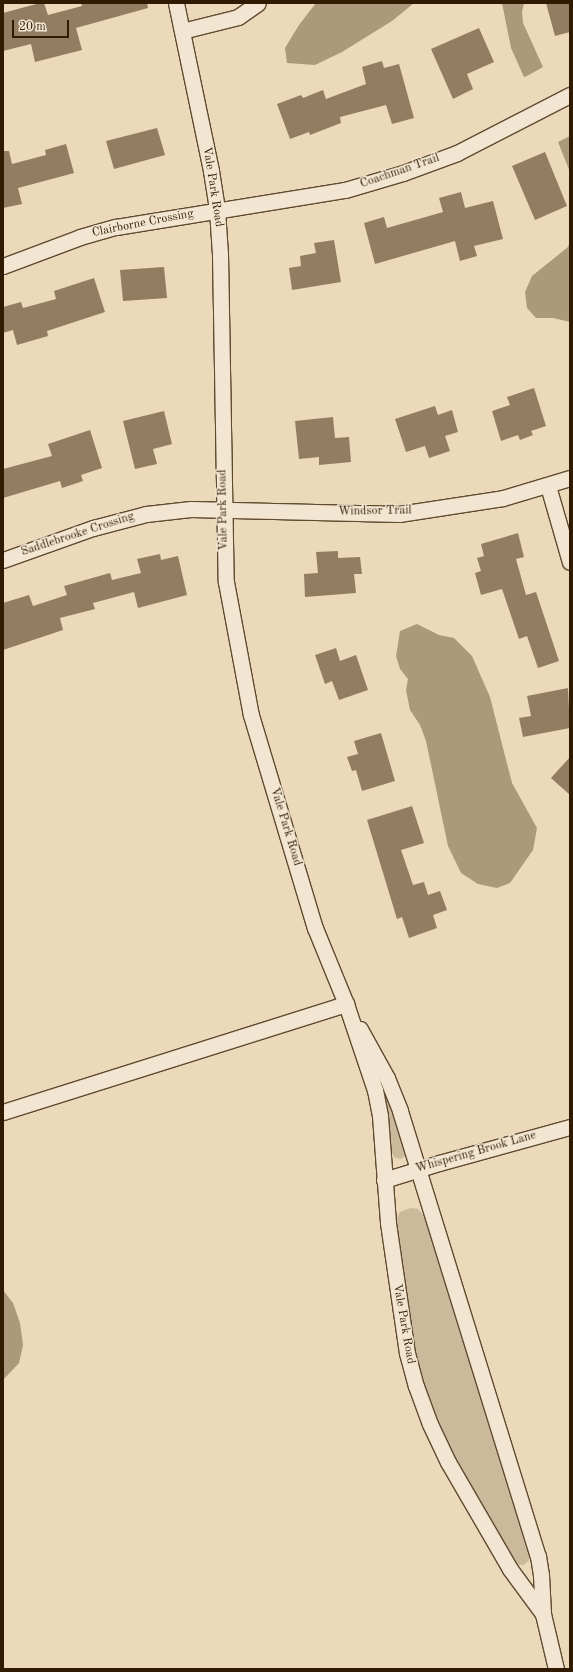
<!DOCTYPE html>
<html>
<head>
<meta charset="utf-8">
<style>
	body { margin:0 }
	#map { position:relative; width:573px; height:1672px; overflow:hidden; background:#ebd9ba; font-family:"Old Standard TT",serif }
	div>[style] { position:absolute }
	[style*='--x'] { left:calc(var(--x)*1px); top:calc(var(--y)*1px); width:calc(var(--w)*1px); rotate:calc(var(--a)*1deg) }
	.green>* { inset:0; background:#cbb99b }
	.water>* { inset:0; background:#ac987b }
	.building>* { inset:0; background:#927d62 }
	.roads { filter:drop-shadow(1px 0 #604a30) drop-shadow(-1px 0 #604a30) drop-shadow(0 1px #604a30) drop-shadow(0 -1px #604a30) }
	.street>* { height:15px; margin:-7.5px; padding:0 7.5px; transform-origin:7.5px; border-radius:7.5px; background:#f2e6d2 }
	span { translate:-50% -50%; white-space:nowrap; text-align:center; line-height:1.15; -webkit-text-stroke:3px #f2e6d2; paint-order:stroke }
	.street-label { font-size:12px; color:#311a02 }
	.frame { position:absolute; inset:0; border:4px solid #311a02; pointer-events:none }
	.scale { position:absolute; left:12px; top:20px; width:57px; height:18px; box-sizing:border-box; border:2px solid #311a02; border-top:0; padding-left:5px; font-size:12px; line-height:14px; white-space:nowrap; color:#311a02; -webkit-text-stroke:3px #f2e6d2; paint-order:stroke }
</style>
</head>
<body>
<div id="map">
	<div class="green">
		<div style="clip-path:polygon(389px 1096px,407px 1152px,405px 1156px,401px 1159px,394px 1157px,391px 1151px,389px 1124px,384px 1098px)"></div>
		<div style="clip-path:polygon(410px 1208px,418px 1209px,425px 1217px,529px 1553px,529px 1560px,524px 1565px,519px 1565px,514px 1562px,464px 1477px,434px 1416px,423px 1386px,413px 1347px,395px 1222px,400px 1212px)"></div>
	</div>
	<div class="water">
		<div style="clip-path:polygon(316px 3px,414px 3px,392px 21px,342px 52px,315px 65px,287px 63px,285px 48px,299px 25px)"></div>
		<div style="clip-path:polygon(502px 3px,524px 3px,522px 12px,523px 23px,543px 67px,527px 76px,524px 77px,511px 48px)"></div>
		<div style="clip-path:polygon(570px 136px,570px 172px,558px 142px)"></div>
		<div style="clip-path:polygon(570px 242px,570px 322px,553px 318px,536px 318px,527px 308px,525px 292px,532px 276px,568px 247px)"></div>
		<div style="clip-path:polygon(417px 624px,439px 635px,454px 638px,472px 656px,490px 697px,512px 783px,537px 828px,533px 850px,510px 883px,497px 888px,478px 884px,461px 873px,448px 846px,426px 741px,420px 725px,410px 710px,406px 690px,408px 679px,400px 669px,396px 656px,400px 631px)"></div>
		<div style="clip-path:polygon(3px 1290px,13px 1303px,20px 1323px,23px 1345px,19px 1363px,3px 1380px)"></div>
	</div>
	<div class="building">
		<div style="clip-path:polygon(40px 3px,44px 3px,48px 15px,82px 6px,81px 3px,147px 3px,148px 8px,76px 28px,82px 50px,35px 62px,31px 44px,3px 51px,3px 13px)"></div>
		<div style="clip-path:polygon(546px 3px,570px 3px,570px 32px,555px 36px)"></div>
		<div style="clip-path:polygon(479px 28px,494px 62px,467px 74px,473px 89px,453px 99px,431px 49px)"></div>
		<div style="clip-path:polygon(382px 61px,384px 68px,399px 64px,414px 118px,392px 124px,386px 105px,340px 117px,341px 123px,310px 135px,309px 132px,290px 139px,277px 104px,301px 95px,303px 98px,323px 90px,326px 99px,366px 84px,362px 67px)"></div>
		<div style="clip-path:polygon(157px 128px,165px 155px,114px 169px,106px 141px)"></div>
		<div style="clip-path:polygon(66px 144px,74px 173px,18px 188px,22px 204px,3px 208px,3px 151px,9px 151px,12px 164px,46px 155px,45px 150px)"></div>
		<div style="clip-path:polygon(545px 152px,567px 206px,535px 220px,512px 166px)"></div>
		<div style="clip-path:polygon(461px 192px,465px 208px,493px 201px,503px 239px,474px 246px,477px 256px,460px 261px,455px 241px,375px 264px,364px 223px,384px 217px,387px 228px,443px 212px,439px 198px)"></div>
		<div style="clip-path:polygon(334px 240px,341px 282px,292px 290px,289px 268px,301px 266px,300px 256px,316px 253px,314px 243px)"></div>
		<div style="clip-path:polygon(164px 267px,167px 298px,123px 301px,120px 270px)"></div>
		<div style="clip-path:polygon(94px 278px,105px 312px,47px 331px,48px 336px,17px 345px,13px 330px,3px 333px,3px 307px,21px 302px,23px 308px,56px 299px,54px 291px)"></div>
		<div style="clip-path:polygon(534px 388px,546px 426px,531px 431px,533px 435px,520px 440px,518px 435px,501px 441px,492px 411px,510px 405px,507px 397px)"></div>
		<div style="clip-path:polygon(435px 406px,438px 415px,452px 410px,458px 432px,445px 436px,450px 451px,429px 458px,425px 446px,406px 452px,395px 419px)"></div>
		<div style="clip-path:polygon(164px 411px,172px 444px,153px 449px,157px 464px,135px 469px,123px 421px)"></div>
		<div style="clip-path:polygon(333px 417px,335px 438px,349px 437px,351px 462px,319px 465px,319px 457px,299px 459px,295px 421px)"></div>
		<div style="clip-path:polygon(90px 430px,102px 468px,81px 475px,83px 481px,62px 488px,60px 481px,3px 498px,3px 469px,52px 456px,48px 444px)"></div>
		<div style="clip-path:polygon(518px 533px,524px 557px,516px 559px,526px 595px,536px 592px,559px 661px,538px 668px,527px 636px,519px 639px,502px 589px,481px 595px,475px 573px,481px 571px,477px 558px,484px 556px,481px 544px)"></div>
		<div style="clip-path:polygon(338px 551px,338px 558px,360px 557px,362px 574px,354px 574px,356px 593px,305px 597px,304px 574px,318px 573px,316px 552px)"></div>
		<div style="clip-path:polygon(160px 554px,161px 560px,178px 556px,187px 595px,138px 608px,134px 592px,93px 603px,95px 609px,60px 618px,63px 630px,3px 650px,3px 603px,29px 595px,33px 606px,67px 595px,64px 586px,110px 573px,112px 580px,141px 573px,137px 559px)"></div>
		<div style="clip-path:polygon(336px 648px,340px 661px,356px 655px,368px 690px,339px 700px,332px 681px,325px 684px,315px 655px)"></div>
		<div style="clip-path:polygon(568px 688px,570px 728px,523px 737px,519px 718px,531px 716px,527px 696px)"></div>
		<div style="clip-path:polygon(381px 733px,395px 781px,362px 791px,356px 770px,352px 771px,347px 757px,358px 754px,354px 741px)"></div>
		<div style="clip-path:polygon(570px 757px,570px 795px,551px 778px)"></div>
		<div style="clip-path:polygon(412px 806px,424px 843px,401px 850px,413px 885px,424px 882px,428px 895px,440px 891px,447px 910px,433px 915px,437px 928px,409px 938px,402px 917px,397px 919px,367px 820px)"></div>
	</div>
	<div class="roads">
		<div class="street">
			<div style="--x:176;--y:3;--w:172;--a:78.2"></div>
			<div style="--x:211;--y:171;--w:39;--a:81"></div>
			<div style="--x:217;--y:210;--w:44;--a:86.1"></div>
			<div style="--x:220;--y:254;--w:328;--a:89"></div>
			<div style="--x:226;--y:582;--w:135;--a:79.4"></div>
			<div style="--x:251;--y:715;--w:222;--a:73.3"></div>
			<div style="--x:315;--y:928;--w:82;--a:67.8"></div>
			<div style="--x:346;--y:1004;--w:91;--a:71.4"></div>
			<div style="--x:375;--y:1090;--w:26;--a:79"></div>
			<div style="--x:380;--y:1116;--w:107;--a:85.7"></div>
			<div style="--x:388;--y:1223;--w:131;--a:81.7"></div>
			<div style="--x:407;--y:1353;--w:34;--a:75"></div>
			<div style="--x:416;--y:1386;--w:40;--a:69.8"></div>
			<div style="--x:430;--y:1424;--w:42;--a:64.7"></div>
			<div style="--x:448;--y:1462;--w:124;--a:59.9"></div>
			<div style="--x:510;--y:1569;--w:56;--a:53.7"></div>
			<div style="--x:182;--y:31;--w:58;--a:-14"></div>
			<div style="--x:238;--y:17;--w:24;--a:-35"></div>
			<div style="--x:3;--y:266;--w:82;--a:-20.6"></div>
			<div style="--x:80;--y:237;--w:37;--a:-16"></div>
			<div style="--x:116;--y:227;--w:232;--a:-9.2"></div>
			<div style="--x:345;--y:190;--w:60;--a:-16.3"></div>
			<div style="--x:403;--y:173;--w:58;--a:-20.3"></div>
			<div style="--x:457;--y:153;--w:127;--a:-27.2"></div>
			<div style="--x:548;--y:486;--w:79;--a:73.9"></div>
			<div style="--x:3;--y:560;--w:96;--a:-19.6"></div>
			<div style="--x:93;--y:528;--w:55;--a:-14.8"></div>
			<div style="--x:146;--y:514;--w:45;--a:-6.3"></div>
			<div style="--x:191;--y:509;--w:208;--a:1.4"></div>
			<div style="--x:399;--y:514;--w:105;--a:-8.7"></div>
			<div style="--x:503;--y:498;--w:70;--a:-16.6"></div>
			<div style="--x:360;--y:1029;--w:56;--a:61.1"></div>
			<div style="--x:387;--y:1078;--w:35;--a:68"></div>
			<div style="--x:400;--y:1111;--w:466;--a:72.8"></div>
			<div style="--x:538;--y:1556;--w:19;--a:81"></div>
			<div style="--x:541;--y:1575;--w:39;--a:87"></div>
			<div style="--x:543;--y:1614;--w:57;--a:76.7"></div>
			<div style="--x:3;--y:1112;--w:360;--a:-17.5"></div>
			<div style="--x:384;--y:1180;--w:58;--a:-17.2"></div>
			<div style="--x:439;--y:1163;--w:136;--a:-15.4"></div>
		</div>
	</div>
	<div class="street-label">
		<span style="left:400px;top:172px;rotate:-19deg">Coachman Trail</span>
		<span style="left:212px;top:187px;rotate:81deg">Vale Park Road</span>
		<span style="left:143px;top:224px;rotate:-11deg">Clairborne Crossing</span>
		<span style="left:224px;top:510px;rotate:-91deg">Vale Park Road</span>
		<span style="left:375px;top:512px;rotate:-1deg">Windsor Trail</span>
		<span style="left:78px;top:535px;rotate:-18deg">Saddlebrooke Crossing</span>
		<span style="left:285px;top:827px;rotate:73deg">Vale Park Road</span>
		<span style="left:476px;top:1153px;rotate:-16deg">Whispering Brook Lane</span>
		<span style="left:403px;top:1324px;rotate:80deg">Vale Park Road</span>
	</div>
	<div class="frame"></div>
	<div class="scale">20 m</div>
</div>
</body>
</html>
